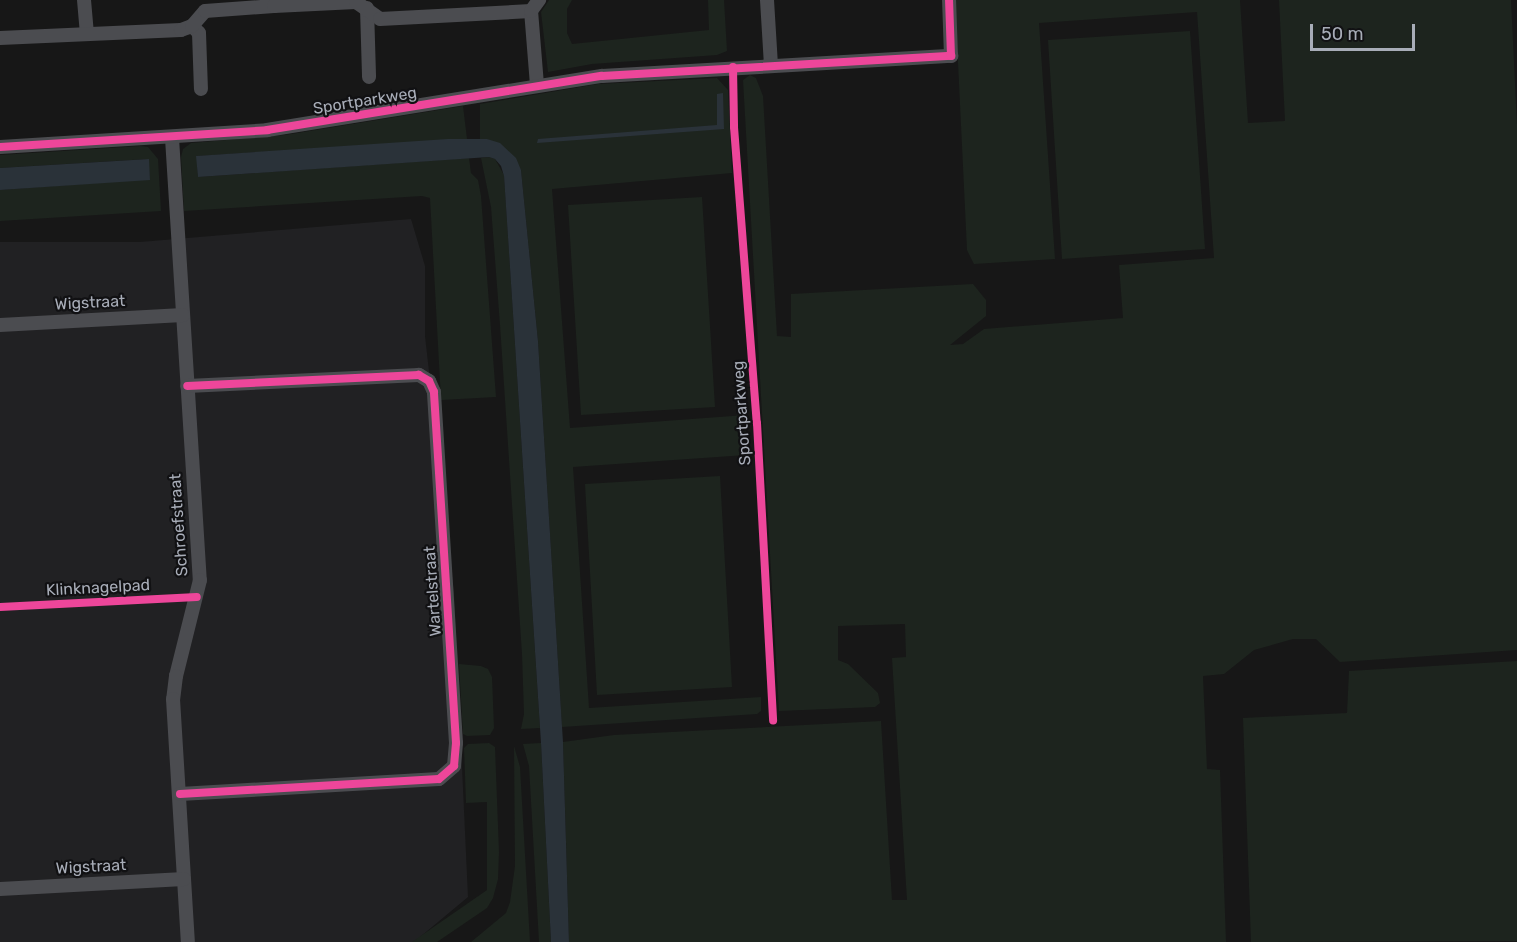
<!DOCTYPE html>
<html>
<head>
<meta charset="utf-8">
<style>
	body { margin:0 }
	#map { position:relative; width:1517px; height:942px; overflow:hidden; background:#171717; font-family:Rubik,sans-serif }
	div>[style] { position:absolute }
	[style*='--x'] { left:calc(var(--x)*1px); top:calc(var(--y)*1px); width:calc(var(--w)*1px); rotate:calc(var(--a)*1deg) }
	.built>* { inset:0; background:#212123 }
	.green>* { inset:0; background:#1d241e }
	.water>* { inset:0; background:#2a3239 }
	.minor>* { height:14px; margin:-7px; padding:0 7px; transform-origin:7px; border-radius:7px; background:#4b4c50 }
	.cycleway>* { height:8px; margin:-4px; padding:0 4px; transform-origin:4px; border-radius:4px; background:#ed469a }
	span { translate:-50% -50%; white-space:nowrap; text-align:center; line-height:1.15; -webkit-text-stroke:4.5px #111113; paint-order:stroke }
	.street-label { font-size:16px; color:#a8adb8 }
	.scale { position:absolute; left:1310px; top:24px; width:105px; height:27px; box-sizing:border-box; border:3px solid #a8adb8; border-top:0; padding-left:8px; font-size:18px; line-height:21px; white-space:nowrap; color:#a8adb8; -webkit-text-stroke:4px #111113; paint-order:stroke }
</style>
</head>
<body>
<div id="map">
	<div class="built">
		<div style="clip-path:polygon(411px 219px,425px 266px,425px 336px,454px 593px,468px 897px,414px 942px,0 942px,0 242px,140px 242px)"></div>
	</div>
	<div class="green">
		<div style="clip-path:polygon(549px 0,572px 0,567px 9px,567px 33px,572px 44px,709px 30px,708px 0,724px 0,727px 51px,717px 55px,592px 64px,548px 72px,541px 12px)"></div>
		<div style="clip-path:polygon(955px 0,1240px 0,1248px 123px,1285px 121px,1279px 0,1511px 0,1517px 125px,1517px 650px,1340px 662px,1316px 639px,1293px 639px,1254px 650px,1224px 674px,1203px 676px,1207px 769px,1220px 770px,1226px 942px,569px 942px,563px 742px,614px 735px,881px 721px,892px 900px,907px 900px,892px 658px,906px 657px,905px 624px,838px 626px,838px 660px,848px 664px,878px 693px,880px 703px,875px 707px,779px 711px,743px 80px,750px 75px,756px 78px,763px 96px,777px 336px,791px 337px,791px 294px,973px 284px,986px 300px,986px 316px,950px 345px,963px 344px,984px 329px,1123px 318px,1119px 265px,1214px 258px,1197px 12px,1039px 23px,1055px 259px,974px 264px,967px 250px)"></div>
		<div style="clip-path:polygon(1190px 31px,1205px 249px,1062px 259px,1048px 40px)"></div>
		<div style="clip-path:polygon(717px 78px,728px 90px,732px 173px,552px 189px,570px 428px,746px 415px,746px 455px,573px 467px,589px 708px,761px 697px,761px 711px,757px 714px,562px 727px,538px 341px,521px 170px,487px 139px,480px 139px,480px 104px,598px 84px)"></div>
		<div style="clip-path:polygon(463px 106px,467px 139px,197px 156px,198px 177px,469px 158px,471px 173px,478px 180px,481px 196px,496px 397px,441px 400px,430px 198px,422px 196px,184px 211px,181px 157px,183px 149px,191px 143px,285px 135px)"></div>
		<div style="clip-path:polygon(141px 146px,148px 147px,158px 159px,161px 211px,0 221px,0 190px,150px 179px,148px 159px,0 168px,0 155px)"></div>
		<div style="clip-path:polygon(489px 157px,495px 159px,504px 175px,540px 728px,521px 729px,524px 714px,522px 654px,500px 325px,491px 207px,481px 158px)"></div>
		<div style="clip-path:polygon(702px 197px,715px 407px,581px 415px,568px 205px)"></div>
		<div style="clip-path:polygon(720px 476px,732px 687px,597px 695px,585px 484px)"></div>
		<div style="clip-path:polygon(1517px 661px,1517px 941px,1251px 942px,1243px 718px,1347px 713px,1349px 671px)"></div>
		<div style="clip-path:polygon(459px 664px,481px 666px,488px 669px,492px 677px,494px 728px,490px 735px,467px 736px,463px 734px)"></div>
		<div style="clip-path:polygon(489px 743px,495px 747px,499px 852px,498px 879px,493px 898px,487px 908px,437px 942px,412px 942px,487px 890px,487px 802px,466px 803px,464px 748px,468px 744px)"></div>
		<div style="clip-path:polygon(541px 743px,551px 942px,539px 942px,529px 766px,523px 744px)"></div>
		<div style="clip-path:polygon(514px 746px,520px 767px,530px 942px,471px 942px,506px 913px,510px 902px,515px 866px)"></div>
	</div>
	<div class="water">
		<div style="clip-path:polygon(723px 93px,724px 129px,537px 143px,538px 139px,717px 125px,717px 94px)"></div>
		<div style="clip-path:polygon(448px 139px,487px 139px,500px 143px,516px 158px,521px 170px,538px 341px,563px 742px,569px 942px,551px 942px,541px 743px,504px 176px,501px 166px,495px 159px,489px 157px,198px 177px,196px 156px)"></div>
		<div style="clip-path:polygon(149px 159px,150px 180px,0 190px,0 168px)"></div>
	</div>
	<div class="minor">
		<div style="--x:84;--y:0;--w:34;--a:85"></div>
		<div style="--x:767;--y:0;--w:66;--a:86.5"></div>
		<div style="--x:367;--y:8;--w:69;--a:88.3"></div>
		<div style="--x:192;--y:26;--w:10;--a:45"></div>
		<div style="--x:199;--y:33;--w:56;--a:88"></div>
		<div style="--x:0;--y:38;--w:181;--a:-2.5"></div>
		<div style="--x:181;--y:30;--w:12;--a:-20"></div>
		<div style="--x:192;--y:26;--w:20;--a:-49"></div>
		<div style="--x:205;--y:11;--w:69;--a:-4.1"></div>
		<div style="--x:274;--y:6;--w:82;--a:-2.8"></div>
		<div style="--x:356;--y:2;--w:29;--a:35"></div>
		<div style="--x:380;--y:19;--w:151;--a:-3"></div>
		<div style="--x:537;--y:85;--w:74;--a:-94.6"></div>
		<div style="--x:531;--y:11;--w:14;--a:-54"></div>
		<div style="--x:172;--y:138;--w:443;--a:86.4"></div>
		<div style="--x:200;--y:580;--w:99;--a:104"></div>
		<div style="--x:176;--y:676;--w:23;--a:97"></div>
		<div style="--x:173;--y:699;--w:243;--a:86.5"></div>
		<div style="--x:0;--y:147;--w:268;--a:-3.6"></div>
		<div style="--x:267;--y:130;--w:339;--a:-9.2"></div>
		<div style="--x:602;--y:76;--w:350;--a:-3.3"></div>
		<div style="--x:951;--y:56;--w:56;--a:-92"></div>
		<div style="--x:0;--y:325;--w:183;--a:-3.1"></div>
		<div style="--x:180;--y:794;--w:259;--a:-3.3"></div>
		<div style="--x:439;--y:779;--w:20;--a:-41"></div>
		<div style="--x:454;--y:766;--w:23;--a:-85"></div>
		<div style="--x:456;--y:743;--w:352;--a:-93.6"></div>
		<div style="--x:434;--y:392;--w:12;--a:-114"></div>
		<div style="--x:429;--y:381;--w:12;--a:-149"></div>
		<div style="--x:419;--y:375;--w:232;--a:177.3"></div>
		<div style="--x:0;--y:889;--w:184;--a:-3.1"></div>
	</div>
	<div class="cycleway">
		<div style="--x:733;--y:67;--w:60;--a:89"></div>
		<div style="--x:734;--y:127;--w:297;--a:85.6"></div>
		<div style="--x:757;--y:423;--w:298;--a:86.9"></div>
		<div style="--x:0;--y:147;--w:268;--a:-3.6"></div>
		<div style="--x:267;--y:130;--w:339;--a:-9.2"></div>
		<div style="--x:602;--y:76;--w:350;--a:-3.3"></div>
		<div style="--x:951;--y:56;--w:56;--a:-92"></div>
		<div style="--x:0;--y:607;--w:197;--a:-2.9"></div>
		<div style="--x:180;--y:794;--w:259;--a:-3.3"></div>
		<div style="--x:439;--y:779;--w:20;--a:-41"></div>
		<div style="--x:454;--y:766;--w:23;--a:-85"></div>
		<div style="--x:456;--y:743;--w:352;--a:-93.6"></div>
		<div style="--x:434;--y:392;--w:12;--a:-114"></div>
		<div style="--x:429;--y:381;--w:12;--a:-149"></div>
		<div style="--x:419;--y:375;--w:232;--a:177.3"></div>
	</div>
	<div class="street-label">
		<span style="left:365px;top:101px;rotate:-9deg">Sportparkweg</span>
		<span style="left:90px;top:303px;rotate:-3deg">Wigstraat</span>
		<span style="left:742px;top:413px;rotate:-94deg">Sportparkweg</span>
		<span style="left:179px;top:525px;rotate:-94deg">Schroefstraat</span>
		<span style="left:98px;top:588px;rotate:-3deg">Klinknagelpad</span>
		<span style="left:433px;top:591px;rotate:-94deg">Wartelstraat</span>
		<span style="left:91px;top:867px;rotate:-3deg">Wigstraat</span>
	</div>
	<div class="scale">50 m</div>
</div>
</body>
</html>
